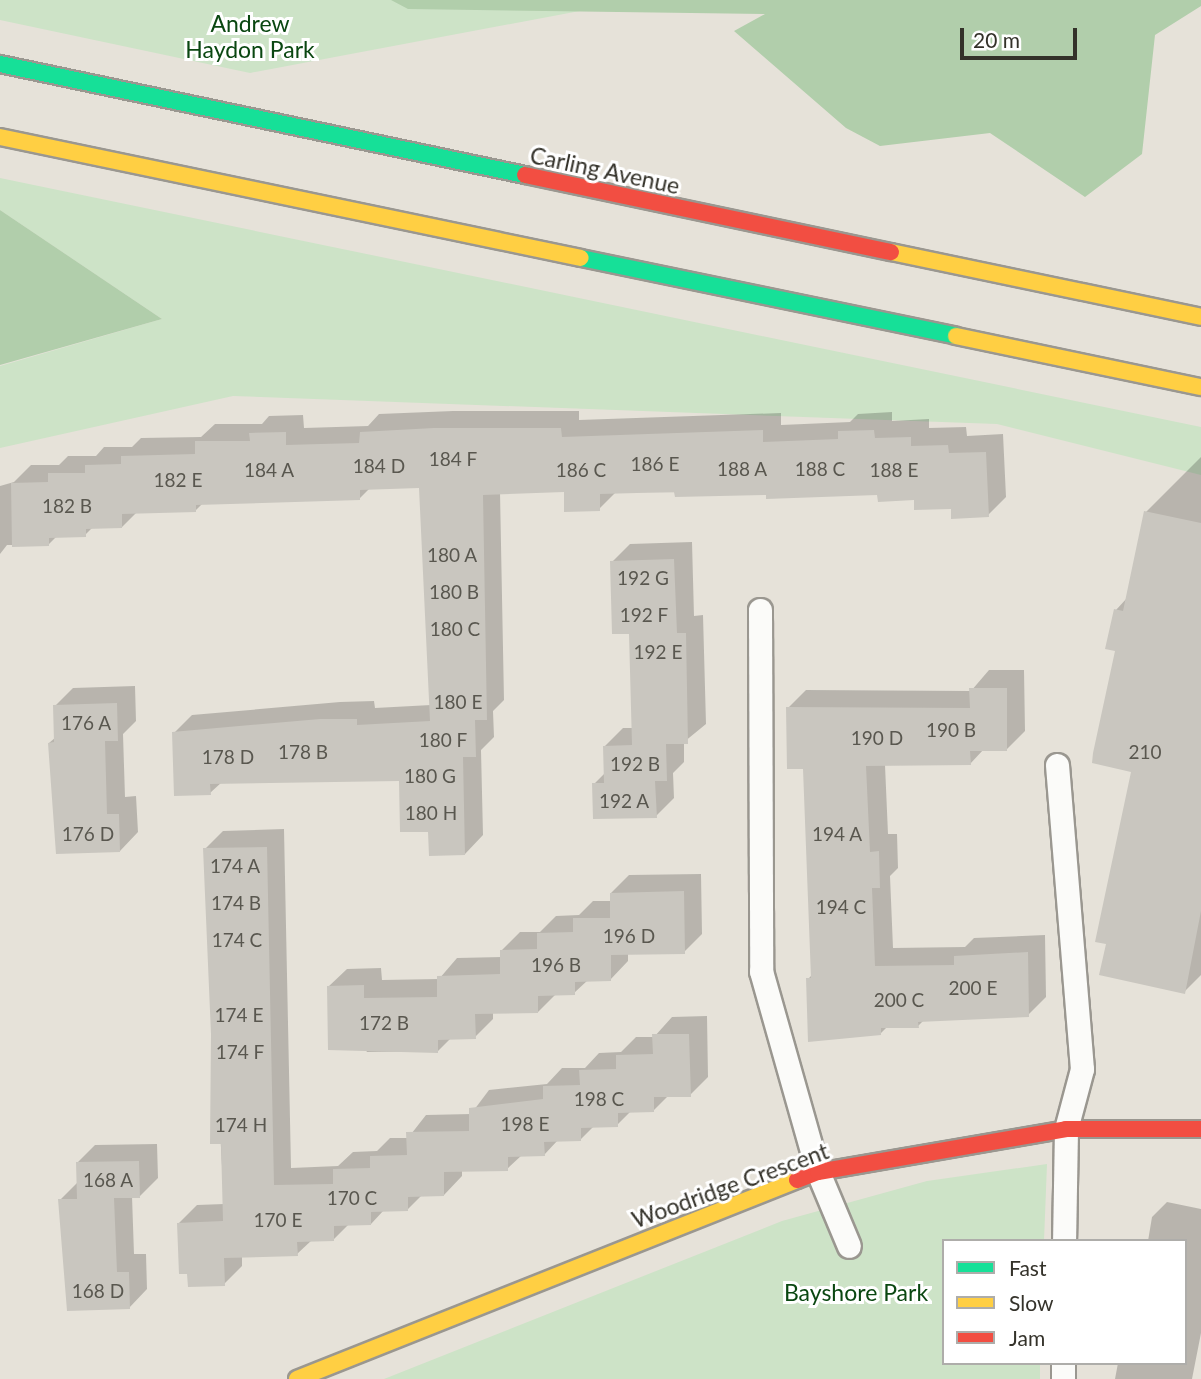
<!DOCTYPE html>
<html>
<head>
<meta charset="utf-8">
<style>
	body { margin:0 }
	#map { position:relative; width:1201px; height:1379px; overflow:hidden; background:#e6e2d9; font-family:Lato,sans-serif }
	div>[style] { position:absolute }
	[style*='--x'] { left:calc(var(--x)*1px); top:calc(var(--y)*1px); width:calc(var(--w)*1px); rotate:calc(var(--a)*1deg) }
	.green>* { inset:0; background:#cde3c7 }
	.forest>* { inset:0; background:#b1ceab }
	.shadow>* { inset:0; background:#0003 }
	.building>* { inset:0; background:#c9c6bf }
	.roads { filter:drop-shadow(2px 0 #9a9790) drop-shadow(-2px 0 #9a9790) drop-shadow(0 2px #9a9790) drop-shadow(0 -2px #9a9790) }
	.lane>* { height:23px; margin:-11.5px; padding:0 11.5px; transform-origin:11.5px; border-radius:11.5px; background:#fbfbf9 }
	.fast>* { height:16px; margin:-8px; padding:0 8px; transform-origin:8px; border-radius:8px; background:#16e098 }
	.slow>* { height:16px; margin:-8px; padding:0 8px; transform-origin:8px; border-radius:8px; background:#ffcf43 }
	.jam>* { height:16px; margin:-8px; padding:0 8px; transform-origin:8px; border-radius:8px; background:#f24e42 }
	span { translate:-50% -50%; white-space:nowrap; text-align:center; line-height:1.15; -webkit-text-stroke:6px #fff; paint-order:stroke }
	.number-label { font-size:19px; color:#59574f }
	.number-label span { -webkit-text-stroke-width:0 }
	.park-label { font-size:23px; color:#0a4711 }
	.street-label { font-size:23px; color:#34322a }
	.legend { position:absolute; left:942px; top:1239px; width:245px; height:126px; box-sizing:border-box; background:#fff; border:2px solid #aeadaa; margin:0; padding:9px 12px; list-style:none; font-size:21px; color:#34322a }
	.legend li { display:flex; align-items:center; gap:14px; height:35px }
	.legend b { width:35px; border:2px solid #aeadaa }
	.scale { position:absolute; left:960px; top:28px; width:117px; height:32px; box-sizing:border-box; border:4px solid #34322a; border-top:0; padding-left:9px; font-size:21px; line-height:24px; white-space:nowrap; color:#34322a; -webkit-text-stroke:5px #fff; paint-order:stroke }
</style>
</head>
<body>
<div id="map">
	<div class="green">
		<div style="clip-path:polygon(0 0,638px 0,250px 73px,0 20px)"></div>
		<div style="clip-path:polygon(0 178px,1201px 427px,1201px 475px,997px 424px,233px 396px,0 448px,0 366px,162px 319px,0 210px)"></div>
		<div style="clip-path:polygon(1047px 1164px,1044px 1241px,944px 1241px,944px 1363px,1040px 1363px,1040px 1379px,384px 1379px,782px 1221px,927px 1181px)"></div>
	</div>
	<div class="forest">
		<div style="clip-path:polygon(391px 0,1201px 0,1201px 6px,1155px 35px,1142px 154px,1085px 197px,990px 133px,880px 146px,846px 128px,734px 31px,765px 14px,408px 9px)"></div>
		<div style="clip-path:polygon(0 210px,162px 319px,0 365px)"></div>
	</div>
	<div class="shadow">
		<div style="clip-path:polygon(453px 411px,579px 411px,579px 420px,781px 413px,781px 425px,850px 422px,858px 414px,892px 412px,892px 421px,929px 419px,929px 428px,966px 427px,967px 436px,1003px 434px,1006px 497px,988px 515px,879px 493px,616px 492px,599px 509px,565px 490px,500px 492px,504px 700px,493px 711px,494px 737px,481px 750px,483px 835px,465px 854px,429px 830px,400px 780px,222px 782px,210px 793px,174px 733px,192px 715px,340px 702px,374px 701px,375px 708px,431px 705px,421px 486px,370px 488px,360px 498px,203px 503px,196px 510px,137px 512px,122px 527px,93px 527px,85px 535px,57px 536px,48px 545px,7px 545px,0 554px,0 486px,14px 482px,31px 465px,59px 465px,68px 456px,96px 456px,104px 447px,132px 447px,141px 438px,201px 437px,215px 424px,262px 424px,269px 416px,303px 415px,304px 428px,368px 426px,379px 414px)"></div>
		<div style="clip-path:polygon(1201px 457px,1201px 975px,1184px 992px,1108px 942px,1133px 771px,1116px 610px,1127px 598px,1146px 512px)"></div>
		<div style="clip-path:polygon(692px 542px,694px 616px,703px 615px,706px 724px,684px 742px,684px 762px,673px 773px,674px 798px,656px 816px,594px 784px,605px 773px,605px 746px,623px 728px,633px 728px,630px 632px,612px 562px,630px 544px)"></div>
		<div style="clip-path:polygon(989px 670px,1024px 670px,1025px 731px,1007px 749px,984px 749px,970px 764px,885px 765px,888px 834px,897px 834px,898px 868px,890px 876px,893px 948px,965px 947px,974px 938px,1045px 935px,1046px 997px,1028px 1015px,924px 1020px,918px 1026px,887px 1027px,880px 1034px,808px 979px,812px 975px,804px 767px,788px 708px,806px 690px,971px 691px)"></div>
		<div style="clip-path:polygon(135px 686px,136px 721px,123px 734px,125px 797px,136px 796px,138px 832px,120px 851px,49px 743px,56px 737px,55px 706px,73px 688px)"></div>
		<div style="clip-path:polygon(284px 829px,291px 1168px,338px 1166px,353px 1152px,377px 1151px,390px 1138px,408px 1138px,426px 1115px,471px 1114px,489px 1090px,547px 1084px,562px 1068px,585px 1068px,599px 1053px,621px 1052px,636px 1037px,654px 1037px,672px 1017px,707px 1016px,708px 1077px,690px 1095px,669px 1095px,653px 1111px,631px 1111px,617px 1125px,594px 1126px,580px 1140px,558px 1140px,544px 1155px,522px 1155px,507px 1169px,462px 1170px,462px 1176px,444px 1195px,422px 1195px,407px 1210px,384px 1210px,371px 1224px,349px 1224px,334px 1239px,312px 1240px,297px 1254px,242px 1256px,242px 1266px,224px 1284px,179px 1223px,197px 1205px,224px 1204px,205px 849px,223px 831px)"></div>
		<div style="clip-path:polygon(701px 874px,702px 934px,684px 952px,628px 953px,628px 961px,610px 980px,588px 980px,574px 993px,556px 994px,538px 1012px,493px 1012px,493px 1019px,475px 1037px,451px 1038px,438px 1051px,367px 1052px,328px 987px,347px 969px,381px 968px,382px 980px,439px 979px,457px 958px,502px 957px,502px 950px,520px 932px,540px 932px,556px 916px,579px 915px,593px 901px,611px 901px,611px 893px,629px 875px)"></div>
		<div style="clip-path:polygon(157px 1144px,158px 1178px,140px 1196px,132px 1196px,134px 1254px,146px 1254px,147px 1289px,129px 1308px,60px 1200px,78px 1182px,77px 1163px,95px 1145px)"></div>
		<div style="clip-path:polygon(1167px 1202px,1201px 1209px,1201px 1333px,1192px 1379px,1115px 1379px,1118px 1363px,1185px 1363px,1185px 1241px,1148px 1241px,1152px 1217px)"></div>
	</div>
	<div class="building">
		<div style="clip-path:polygon(434px 428px,561px 428px,562px 437px,763px 430px,763px 442px,838px 439px,838px 431px,874px 430px,875px 438px,911px 437px,911px 446px,948px 445px,949px 453px,986px 452px,989px 517px,951px 519px,951px 509px,914px 510px,914px 500px,878px 502px,877px 495px,766px 499px,766px 495px,675px 497px,674px 492px,600px 494px,600px 511px,564px 512px,564px 492px,483px 495px,487px 720px,475px 720px,476px 757px,463px 757px,465px 855px,429px 856px,428px 832px,400px 832px,399px 781px,210px 784px,211px 795px,174px 796px,172px 732px,320px 719px,357px 719px,357px 725px,430px 721px,419px 488px,360px 490px,360px 500px,196px 505px,196px 512px,122px 514px,122px 528px,86px 529px,86px 537px,49px 538px,49px 546px,12px 547px,11px 483px,48px 482px,48px 473px,85px 473px,85px 465px,121px 464px,121px 456px,195px 454px,195px 441px,250px 441px,249px 433px,286px 432px,286px 445px,321px 444px,359px 443px,360px 432px)"></div>
		<div style="clip-path:polygon(1144px 511px,1201px 523px,1201px 911px,1185px 994px,1099px 975px,1106px 944px,1095px 942px,1131px 772px,1092px 763px,1093px 753px,1115px 651px,1105px 649px,1114px 609px,1123px 611px)"></div>
		<div style="clip-path:polygon(674px 559px,677px 633px,686px 633px,688px 744px,666px 744px,667px 781px,655px 781px,657px 818px,593px 819px,592px 783px,604px 783px,603px 746px,632px 745px,629px 634px,612px 634px,610px 561px)"></div>
		<div style="clip-path:polygon(969px 688px,1007px 688px,1007px 751px,970px 751px,971px 765px,866px 766px,870px 852px,879px 851px,880px 888px,872px 888px,875px 966px,954px 965px,954px 956px,1028px 952px,1029px 1017px,918px 1022px,919px 1028px,881px 1028px,881px 1035px,808px 1042px,806px 978px,811px 978px,803px 769px,787px 769px,786px 707px,970px 708px)"></div>
		<div style="clip-path:polygon(117px 703px,118px 741px,105px 741px,107px 814px,119px 814px,120px 852px,56px 854px,48px 743px,54px 742px,53px 705px)"></div>
		<div style="clip-path:polygon(267px 847px,274px 1185px,333px 1184px,333px 1169px,370px 1168px,370px 1156px,407px 1155px,406px 1132px,469px 1131px,469px 1108px,543px 1099px,543px 1086px,580px 1085px,579px 1070px,616px 1069px,616px 1055px,653px 1054px,652px 1034px,689px 1034px,691px 1097px,654px 1097px,654px 1112px,618px 1113px,618px 1127px,581px 1128px,581px 1141px,544px 1142px,545px 1156px,508px 1157px,508px 1171px,444px 1172px,444px 1196px,408px 1197px,408px 1211px,371px 1212px,371px 1225px,334px 1226px,334px 1241px,297px 1242px,298px 1256px,224px 1258px,225px 1286px,188px 1287px,187px 1274px,179px 1274px,177px 1223px,223px 1221px,221px 1144px,210px 1144px,211px 1034px,203px 848px)"></div>
		<div style="clip-path:polygon(684px 891px,685px 954px,611px 955px,611px 981px,575px 982px,575px 995px,538px 996px,538px 1013px,475px 1014px,476px 1039px,438px 1040px,438px 1053px,328px 1050px,327px 986px,364px 985px,364px 998px,437px 997px,437px 976px,500px 974px,500px 950px,537px 949px,537px 933px,573px 932px,573px 918px,610px 918px,610px 893px)"></div>
		<div style="clip-path:polygon(139px 1161px,140px 1198px,114px 1198px,117px 1272px,129px 1272px,130px 1309px,67px 1311px,58px 1199px,77px 1199px,76px 1162px)"></div>
	</div>
	<div class="roads">
		<div class="lane">
			<div style="--x:760;--y:610;--w:361;--a:89.8"></div>
			<div style="--x:761;--y:971;--w:209;--a:74.2"></div>
			<div style="--x:818;--y:1172;--w:80;--a:67.3"></div>
			<div style="--x:1057;--y:765;--w:305;--a:85.3"></div>
			<div style="--x:1082;--y:1069;--w:62;--a:104.9"></div>
			<div style="--x:1066;--y:1129;--w:112;--a:91"></div>
			<div style="--x:1063;--y:1379;--w:16;--a:-90"></div>
		</div>
		<div class="fast">
			<div style="--x:0;--y:64;--w:537;--a:11.94"></div>
			<div style="--x:581;--y:258;--w:383;--a:11.7"></div>
		</div>
		<div class="slow">
			<div style="--x:0;--y:137;--w:593;--a:11.76"></div>
			<div style="--x:891;--y:252;--w:317;--a:11.8"></div>
			<div style="--x:956;--y:336;--w:250;--a:11.8"></div>
			<div style="--x:297;--y:1379;--w:538;--a:-21.7"></div>
		</div>
		<div class="jam">
			<div style="--x:525;--y:175;--w:374;--a:11.9"></div>
			<div style="--x:797;--y:1180;--w:22;--a:-21"></div>
			<div style="--x:818;--y:1172;--w:252;--a:-9.8"></div>
			<div style="--x:1066;--y:1129;--w:135;--a:0"></div>
		</div>
	</div>
	<div class="number-label">
		<span style="left:453px;top:459px">184 F</span>
		<span style="left:655px;top:464px">186 E</span>
		<span style="left:379px;top:466px">184 D</span>
		<span style="left:742px;top:469px">188 A</span>
		<span style="left:820px;top:469px">188 C</span>
		<span style="left:269px;top:470px">184 A</span>
		<span style="left:581px;top:470px">186 C</span>
		<span style="left:894px;top:470px">188 E</span>
		<span style="left:178px;top:480px">182 E</span>
		<span style="left:67px;top:506px">182 B</span>
		<span style="left:452px;top:555px">180 A</span>
		<span style="left:643px;top:578px">192 G</span>
		<span style="left:454px;top:592px">180 B</span>
		<span style="left:644px;top:615px">192 F</span>
		<span style="left:455px;top:629px">180 C</span>
		<span style="left:658px;top:652px">192 E</span>
		<span style="left:458px;top:702px">180 E</span>
		<span style="left:86px;top:723px">176 A</span>
		<span style="left:951px;top:730px">190 B</span>
		<span style="left:877px;top:738px">190 D</span>
		<span style="left:443px;top:740px">180 F</span>
		<span style="left:303px;top:752px">178 B</span>
		<span style="left:1145px;top:752px">210</span>
		<span style="left:228px;top:757px">178 D</span>
		<span style="left:635px;top:764px">192 B</span>
		<span style="left:430px;top:776px">180 G</span>
		<span style="left:624px;top:801px">192 A</span>
		<span style="left:431px;top:813px">180 H</span>
		<span style="left:88px;top:834px">176 D</span>
		<span style="left:837px;top:834px">194 A</span>
		<span style="left:235px;top:866px">174 A</span>
		<span style="left:236px;top:903px">174 B</span>
		<span style="left:841px;top:907px">194 C</span>
		<span style="left:629px;top:936px">196 D</span>
		<span style="left:237px;top:940px">174 C</span>
		<span style="left:556px;top:965px">196 B</span>
		<span style="left:973px;top:988px">200 E</span>
		<span style="left:899px;top:1000px">200 C</span>
		<span style="left:239px;top:1015px">174 E</span>
		<span style="left:384px;top:1023px">172 B</span>
		<span style="left:240px;top:1052px">174 F</span>
		<span style="left:599px;top:1099px">198 C</span>
		<span style="left:525px;top:1124px">198 E</span>
		<span style="left:241px;top:1125px">174 H</span>
		<span style="left:108px;top:1180px">168 A</span>
		<span style="left:352px;top:1198px">170 C</span>
		<span style="left:278px;top:1220px">170 E</span>
		<span style="left:98px;top:1291px">168 D</span>
	</div>
	<div class="park-label">
		<span style="left:250px;top:36px">Andrew<br>Haydon Park</span>
		<span style="left:856px;top:1292px">Bayshore Park</span>
	</div>
	<div class="street-label">
		<span style="left:605px;top:170px;rotate:12deg">Carling Avenue</span>
		<span style="left:730px;top:1185px;rotate:-20deg">Woodridge Crescent</span>
	</div>
	<ul class="legend">
	<li><b style="height:9px;background:#16e098"></b>Fast</li>
	<li><b style="height:9px;background:#ffcf43"></b>Slow</li>
	<li><b style="height:9px;background:#f24e42"></b>Jam</li>
	</ul>
	<div class="scale">20 m</div>
</div>
</body>
</html>
